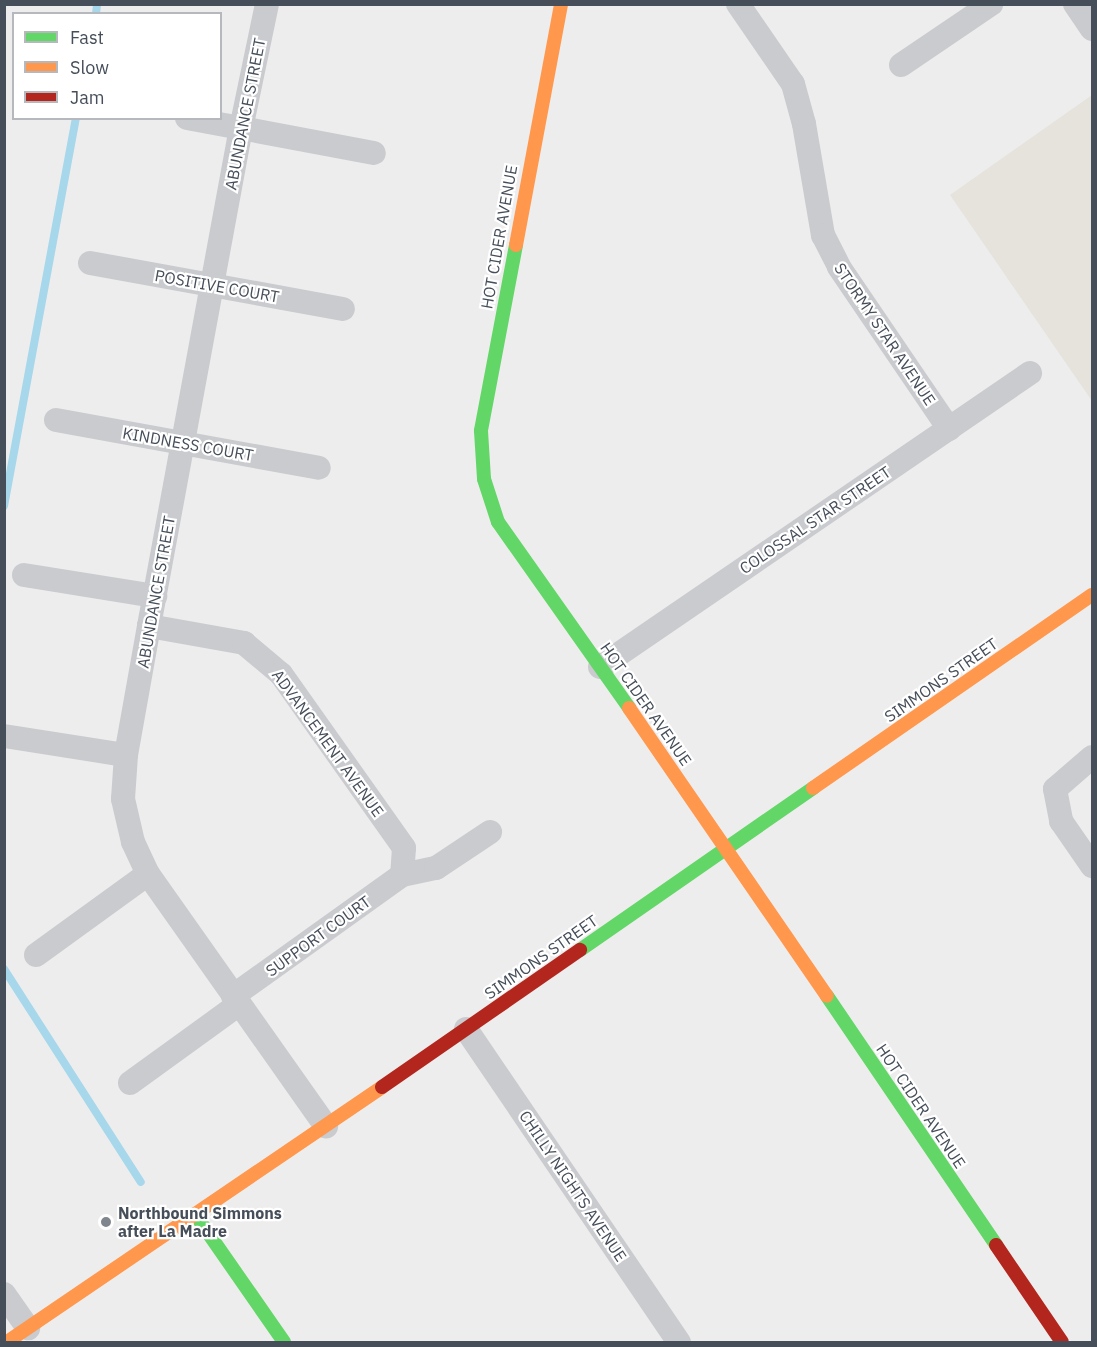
<!DOCTYPE html>
<html>
<head>
<meta charset="utf-8">
<style>
	body { margin:0 }
	#map { position:relative; width:1097px; height:1347px; overflow:hidden; background:#eeeded; font-family:"IBM Plex Sans",sans-serif }
	div>[style] { position:absolute }
	[style*='--x'] { left:calc(var(--x)*1px); top:calc(var(--y)*1px); width:calc(var(--w)*1px); rotate:calc(var(--a)*1deg) }
	.sand>* { inset:0; background:#e6e3dc }
	.stream>* { height:8px; margin:-4px; padding:0 4px; transform-origin:4px; border-radius:4px; background:#a7d7ea }
	.street>* { height:24px; margin:-12px; padding:0 12px; transform-origin:12px; border-radius:12px; background:#c9cbce }
	.fast>* { height:14px; margin:-7px; padding:0 7px; transform-origin:7px; border-radius:7px; background:#63d668 }
	.slow>* { height:14px; margin:-7px; padding:0 7px; transform-origin:7px; border-radius:7px; background:#ff974d }
	.jam>* { height:14px; margin:-7px; padding:0 7px; transform-origin:7px; border-radius:7px; background:#b3261e }
	.dots>* { width:16px; height:16px; translate:-50% -50%; box-sizing:border-box; border:3px solid #fff; border-radius:50% }
	span { translate:-50% -50%; white-space:nowrap; text-align:center; line-height:1.15; -webkit-text-stroke:4.5px #fff; paint-order:stroke }
	.street-label { font-size:16px; color:#454e59 }
	.poi-label { font-size:16px; color:#454e59; font-weight:700 }
	.left { translate:0 -50%; text-align:left }
	.frame { position:absolute; inset:0; border:6px solid #454e59; pointer-events:none }
	.legend { position:absolute; left:12px; top:12px; width:210px; height:108px; box-sizing:border-box; background:#fff; border:2px solid #b5b8bd; margin:0; padding:8px 10px; list-style:none; font-size:18px; color:#454e59 }
	.legend li { display:flex; align-items:center; gap:12px; height:30px }
	.legend b { width:30px; border:2px solid #b5b8bd }
</style>
</head>
<body>
<div id="map">
	<div class="sand">
		<div style="clip-path:polygon(1092px 95px,1092px 401px,950px 195px)"></div>
	</div>
	<div class="stream">
		<div style="--x:96;--y:14;--w:10;--a:-84"></div>
		<div style="--x:4;--y:506;--w:395;--a:-79.5"></div>
		<div style="--x:4;--y:969;--w:253;--a:57.3"></div>
	</div>
	<div class="street">
		<div style="--x:267;--y:4;--w:127;--a:101.8"></div>
		<div style="--x:241;--y:128;--w:506;--a:100.47"></div>
		<div style="--x:149;--y:626;--w:131;--a:100.1"></div>
		<div style="--x:126;--y:755;--w:44;--a:93.9"></div>
		<div style="--x:123;--y:799;--w:44;--a:76.9"></div>
		<div style="--x:133;--y:842;--w:35;--a:65"></div>
		<div style="--x:148;--y:874;--w:309;--a:54.8"></div>
		<div style="--x:738;--y:4;--w:97;--a:55.5"></div>
		<div style="--x:793;--y:84;--w:41;--a:74.6"></div>
		<div style="--x:804;--y:124;--w:113;--a:80.3"></div>
		<div style="--x:823;--y:235;--w:36;--a:63"></div>
		<div style="--x:839;--y:267;--w:196;--a:55.8"></div>
		<div style="--x:1075;--y:4;--w:30;--a:56"></div>
		<div style="--x:901;--y:65;--w:109;--a:-34.1"></div>
		<div style="--x:187;--y:118;--w:190;--a:10.6"></div>
		<div style="--x:90;--y:263;--w:257;--a:10.3"></div>
		<div style="--x:56;--y:420;--w:267;--a:10.3"></div>
		<div style="--x:24;--y:575;--w:133;--a:9.1"></div>
		<div style="--x:149;--y:626;--w:97;--a:10.1"></div>
		<div style="--x:244;--y:643;--w:48;--a:40"></div>
		<div style="--x:281;--y:674;--w:213;--a:54.7"></div>
		<div style="--x:404;--y:848;--w:27;--a:94"></div>
		<div style="--x:600;--y:667;--w:521;--a:-34.36"></div>
		<div style="--x:4;--y:736;--w:123;--a:8.9"></div>
		<div style="--x:1092;--y:757;--w:49;--a:139.1"></div>
		<div style="--x:1055;--y:789;--w:33;--a:79"></div>
		<div style="--x:1061;--y:821;--w:55;--a:55.4"></div>
		<div style="--x:36;--y:955;--w:138;--a:-35.9"></div>
		<div style="--x:233;--y:996;--w:208;--a:-35.6"></div>
		<div style="--x:402;--y:875;--w:35;--a:-12"></div>
		<div style="--x:436;--y:868;--w:65;--a:-33.7"></div>
		<div style="--x:466;--y:1029;--w:379;--a:55.8"></div>
		<div style="--x:130;--y:1083;--w:135;--a:-35.9"></div>
		<div style="--x:4;--y:1294;--w:42;--a:54.8"></div>
	</div>
	<div class="fast">
		<div style="--x:516;--y:245;--w:189;--a:100.7"></div>
		<div style="--x:481;--y:431;--w:48;--a:86.4"></div>
		<div style="--x:484;--y:479;--w:45;--a:72"></div>
		<div style="--x:498;--y:522;--w:228;--a:54.8"></div>
		<div style="--x:580;--y:950;--w:284;--a:-34.8"></div>
		<div style="--x:827;--y:996;--w:301;--a:55.8"></div>
		<div style="--x:195;--y:1214;--w:156;--a:55.2"></div>
	</div>
	<div class="slow">
		<div style="--x:516;--y:245;--w:245;--a:-79.4"></div>
		<div style="--x:629;--y:708;--w:349;--a:55.5"></div>
		<div style="--x:813;--y:788;--w:339;--a:-34.7"></div>
		<div style="--x:7;--y:1342;--w:453;--a:-34.2"></div>
	</div>
	<div class="jam">
		<div style="--x:382;--y:1087;--w:241;--a:-34.7"></div>
		<div style="--x:996;--y:1245;--w:117;--a:55.8"></div>
	</div>
	<div class="dots">
		<div style="left:106px;top:1222px;background:#80868d"></div>
	</div>
	<div class="street-label">
		<span style="left:245px;top:114px;rotate:-79deg">ABUNDANCE STREET</span>
		<span style="left:499px;top:237px;rotate:-80deg">HOT CIDER AVENUE</span>
		<span style="left:217px;top:286px;rotate:10deg">POSITIVE COURT</span>
		<span style="left:885px;top:334px;rotate:56deg">STORMY STAR AVENUE</span>
		<span style="left:188px;top:444px;rotate:10deg">KINDNESS COURT</span>
		<span style="left:815px;top:520px;rotate:-34deg">COLOSSAL STAR STREET</span>
		<span style="left:156px;top:592px;rotate:-80deg">ABUNDANCE STREET</span>
		<span style="left:941px;top:680px;rotate:-35deg">SIMMONS STREET</span>
		<span style="left:646px;top:704px;rotate:55deg">HOT CIDER AVENUE</span>
		<span style="left:328px;top:743px;rotate:54deg">ADVANCEMENT AVENUE</span>
		<span style="left:318px;top:936px;rotate:-36deg">SUPPORT COURT</span>
		<span style="left:541px;top:957px;rotate:-35deg">SIMMONS STREET</span>
		<span style="left:921px;top:1106px;rotate:56deg">HOT CIDER AVENUE</span>
		<span style="left:573px;top:1186px;rotate:56deg">CHILLY NIGHTS AVENUE</span>
	</div>
	<div class="poi-label">
		<span class="left" style="left:118px;top:1222px">Northbound Simmons<br>after La Madre</span>
	</div>
	<div class="frame"></div>
	<ul class="legend">
	<li><b style="height:8px;background:#63d668"></b>Fast</li>
	<li><b style="height:8px;background:#ff974d"></b>Slow</li>
	<li><b style="height:8px;background:#b3261e"></b>Jam</li>
	</ul>
</div>
</body>
</html>
